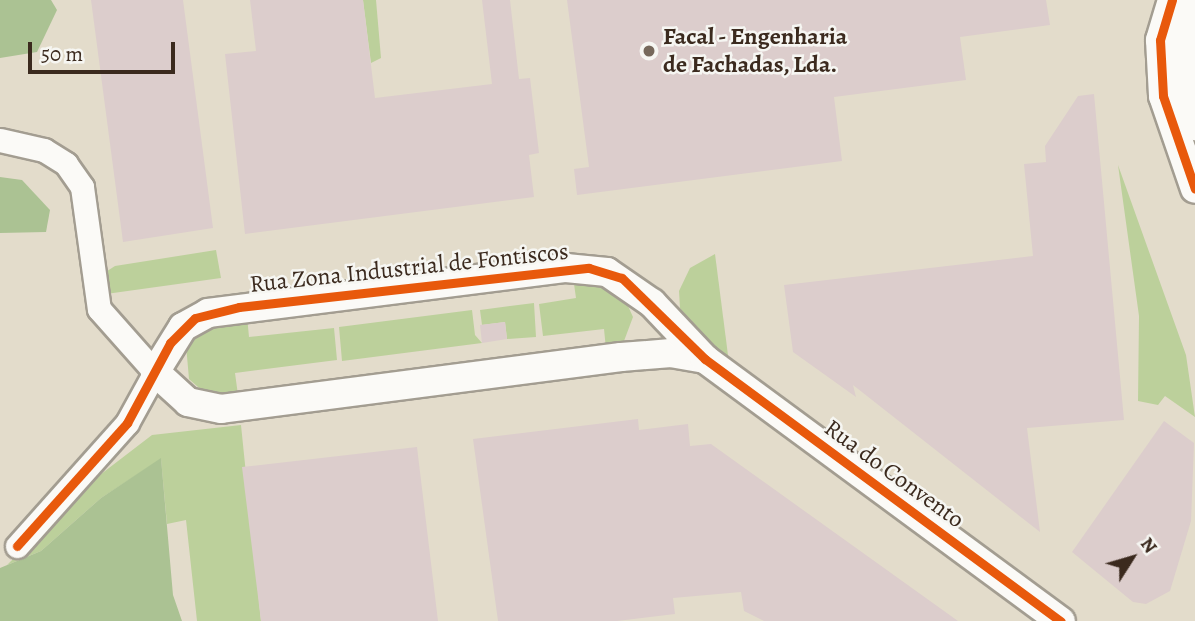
<!DOCTYPE html>
<html>
<head>
<meta charset="utf-8">
<style>
	body { margin:0 }
	#map { position:relative; width:1195px; height:621px; overflow:hidden; background:#e3dccb; font-family:Alegreya,serif }
	div>[style] { position:absolute }
	[style*='--x'] { left:calc(var(--x)*1px); top:calc(var(--y)*1px); width:calc(var(--w)*1px); rotate:calc(var(--a)*1deg) }
	.green>* { inset:0; background:#bcd09b }
	.forest>* { inset:0; background:#abc293 }
	.building>* { inset:0; background:#dccdcc }
	.roads { filter:drop-shadow(2px 0 #a39d91) drop-shadow(-2px 0 #a39d91) drop-shadow(0 2px #a39d91) drop-shadow(0 -2px #a39d91) }
	.minor>* { height:23px; margin:-11.5px; padding:0 11.5px; transform-origin:11.5px; border-radius:11.5px; background:#fbfaf7 }
	.tertiary>* { height:28px; margin:-14px; padding:0 14px; transform-origin:14px; border-radius:14px; background:#fbfaf7 }
	.primary>* { height:35px; margin:-17.5px; padding:0 17.5px; transform-origin:17.5px; border-radius:17.5px; background:#fbfaf7 }
	.cycleway>* { height:9px; margin:-4.5px; padding:0 4.5px; transform-origin:4.5px; border-radius:4.5px; background:#e8590c }
	.dots>* { width:19px; height:19px; translate:-50% -50%; box-sizing:border-box; border:4px solid #f6f6f2; border-radius:50% }
	span { translate:-50% -50%; white-space:nowrap; text-align:center; line-height:1.15; -webkit-text-stroke:5px #f6f6f2; paint-order:stroke }
	.poi-label { font-size:24px; color:#3b2a1e; font-weight:700 }
	.left { translate:0 -50%; text-align:left }
	.street-label { font-size:24px; color:#3b2a1e }
	.north { position:absolute; left:1097px; top:523px; width:70px; height:70px; -webkit-text-stroke:5px #f6f6f2; paint-order:stroke; rotate:53deg; font-size:19px; font-weight:700; line-height:28px; text-align:center; color:#3b2a1e }
	.north::after { content:''; display:block; margin:auto; width:24px; height:32px; background:#3b2a1e; clip-path:polygon(50% 0,100% 100%,50% 72%,0 100%) }
	.scale { position:absolute; left:28px; top:42px; width:147px; height:32px; box-sizing:border-box; border:4px solid #3b2a1e; border-top:0; padding-left:9px; font-size:21px; line-height:24px; white-space:nowrap; color:#3b2a1e; -webkit-text-stroke:5px #f6f6f2; paint-order:stroke }
</style>
</head>
<body>
<div id="map">
	<div class="green">
		<div style="clip-path:polygon(363px 0,376px 0,381px 58px,371px 63px)"></div>
		<div style="clip-path:polygon(1118px 165px,1186px 355px,1195px 417px,1165px 396px,1158px 405px,1138px 401px,1139px 316px)"></div>
		<div style="clip-path:polygon(216px 250px,221px 278px,106px 294px,101px 275px,115px 266px)"></div>
		<div style="clip-path:polygon(715px 254px,729px 363px,686px 323px,680px 308px,679px 291px,690px 268px)"></div>
		<div style="clip-path:polygon(573px 277px,603px 282px,623px 295px,633px 317px,624px 341px,606px 349px,604px 329px,543px 336px,539px 304px,576px 298px)"></div>
		<div style="clip-path:polygon(534px 303px,536px 337px,507px 339px,505px 322px,482px 325px,480px 310px)"></div>
		<div style="clip-path:polygon(472px 310px,475px 335px,482px 343px,342px 361px,339px 327px)"></div>
		<div style="clip-path:polygon(247px 316px,249px 337px,334px 328px,337px 360px,235px 373px,238px 395px,207px 395px,189px 379px,186px 345px,208px 325px)"></div>
		<div style="clip-path:polygon(241px 425px,261px 621px,197px 621px,186px 520px,167px 524px,161px 459px,101px 498px,41px 551px,7px 565px,92px 481px,152px 435px)"></div>
	</div>
	<div class="forest">
		<div style="clip-path:polygon(0 0,51px 0,57px 10px,37px 52px,0 58px)"></div>
		<div style="clip-path:polygon(0 177px,22px 180px,50px 210px,46px 232px,0 233px)"></div>
		<div style="clip-path:polygon(161px 458px,173px 595px,182px 621px,0 621px,0 568px,41px 551px,101px 498px)"></div>
	</div>
	<div class="building">
		<div style="clip-path:polygon(91px 0,183px 0,213px 228px,123px 242px)"></div>
		<div style="clip-path:polygon(250px 0,363px 0,375px 98px,492px 84px,482px 0,510px 0,519px 79px,530px 78px,539px 153px,529px 155px,534px 197px,245px 234px,225px 54px,256px 51px)"></div>
		<div style="clip-path:polygon(567px 0,1046px 0,1050px 25px,960px 37px,966px 80px,834px 97px,842px 161px,577px 195px,574px 169px,589px 167px)"></div>
		<div style="clip-path:polygon(1094px 94px,1124px 420px,1027px 428px,1040px 532px,853px 385px,856px 397px,793px 352px,784px 285px,1033px 256px,1024px 164px,1046px 162px,1045px 146px,1078px 96px)"></div>
		<div style="clip-path:polygon(505px 322px,507px 339px,482px 343px,480px 325px)"></div>
		<div style="clip-path:polygon(638px 419px,639px 430px,688px 424px,690px 446px,711px 444px,958px 621px,764px 621px,744px 611px,741px 592px,673px 598px,675px 614px,617px 621px,498px 621px,473px 439px)"></div>
		<div style="clip-path:polygon(1164px 421px,1194px 443px,1191px 521px,1170px 591px,1146px 604px,1133px 602px,1072px 552px)"></div>
		<div style="clip-path:polygon(417px 447px,438px 621px,261px 621px,242px 467px)"></div>
	</div>
	<div class="roads">
		<div class="minor">
			<div style="--x:0;--y:140;--w:45;--a:12.8"></div>
			<div style="--x:44;--y:150;--w:26;--a:32"></div>
			<div style="--x:66;--y:164;--w:28;--a:55"></div>
			<div style="--x:82;--y:187;--w:123;--a:82.1"></div>
			<div style="--x:99;--y:309;--w:84;--a:48.4"></div>
			<div style="--x:155;--y:372;--w:58;--a:118.8"></div>
			<div style="--x:127;--y:423;--w:165;--a:131.8"></div>
		</div>
		<div class="tertiary">
			<div style="--x:1172;--y:0;--w:42;--a:106.7"></div>
			<div style="--x:1160;--y:40;--w:56;--a:86.9"></div>
			<div style="--x:1163;--y:96;--w:98;--a:71"></div>
			<div style="--x:705;--y:359;--w:35;--a:-170"></div>
			<div style="--x:671;--y:353;--w:50;--a:175.4"></div>
			<div style="--x:621;--y:357;--w:403;--a:172.6"></div>
			<div style="--x:221;--y:409;--w:34;--a:-168"></div>
			<div style="--x:188;--y:402;--w:45;--a:-137.7"></div>
			<div style="--x:155;--y:372;--w:53;--a:-58.1"></div>
			<div style="--x:183;--y:327;--w:29;--a:-29"></div>
			<div style="--x:208;--y:313;--w:361;--a:-7.2"></div>
			<div style="--x:566;--y:268;--w:41;--a:5.6"></div>
			<div style="--x:607;--y:272;--w:55;--a:34.6"></div>
			<div style="--x:652;--y:303;--w:77;--a:46.6"></div>
			<div style="--x:705;--y:359;--w:442;--a:36.4"></div>
		</div>
		<div class="primary">
			<div style="--x:1195;--y:6;--w:37;--a:109"></div>
			<div style="--x:1183;--y:41;--w:47;--a:88.8"></div>
			<div style="--x:1184;--y:88;--w:36;--a:72"></div>
		</div>
	</div>
	<div class="cycleway">
		<div style="--x:1172;--y:0;--w:42;--a:106.7"></div>
		<div style="--x:1160;--y:40;--w:56;--a:86.9"></div>
		<div style="--x:1163;--y:96;--w:98;--a:71"></div>
		<div style="--x:17;--y:546;--w:165;--a:-48.2"></div>
		<div style="--x:127;--y:423;--w:91;--a:-61.7"></div>
		<div style="--x:170;--y:343;--w:35;--a:-45"></div>
		<div style="--x:195;--y:318;--w:45;--a:-14"></div>
		<div style="--x:239;--y:307;--w:352;--a:-6.4"></div>
		<div style="--x:589;--y:268;--w:34;--a:17"></div>
		<div style="--x:622;--y:278;--w:116;--a:44.3"></div>
		<div style="--x:705;--y:359;--w:442;--a:36.4"></div>
	</div>
	<div class="dots">
		<div style="left:649px;top:51px;background:#76685b"></div>
	</div>
	<div class="poi-label">
		<span class="left" style="left:663px;top:51px">Facal - Engenharia<br>de Fachadas, Lda.</span>
	</div>
	<div class="street-label">
		<span style="left:409px;top:268px;rotate:-6deg">Rua Zona Industrial de Fontiscos</span>
		<span style="left:894px;top:474px;rotate:36deg">Rua do Convento</span>
	</div>
	<div class="north">N</div>
	<div class="scale">50 m</div>
</div>
</body>
</html>
